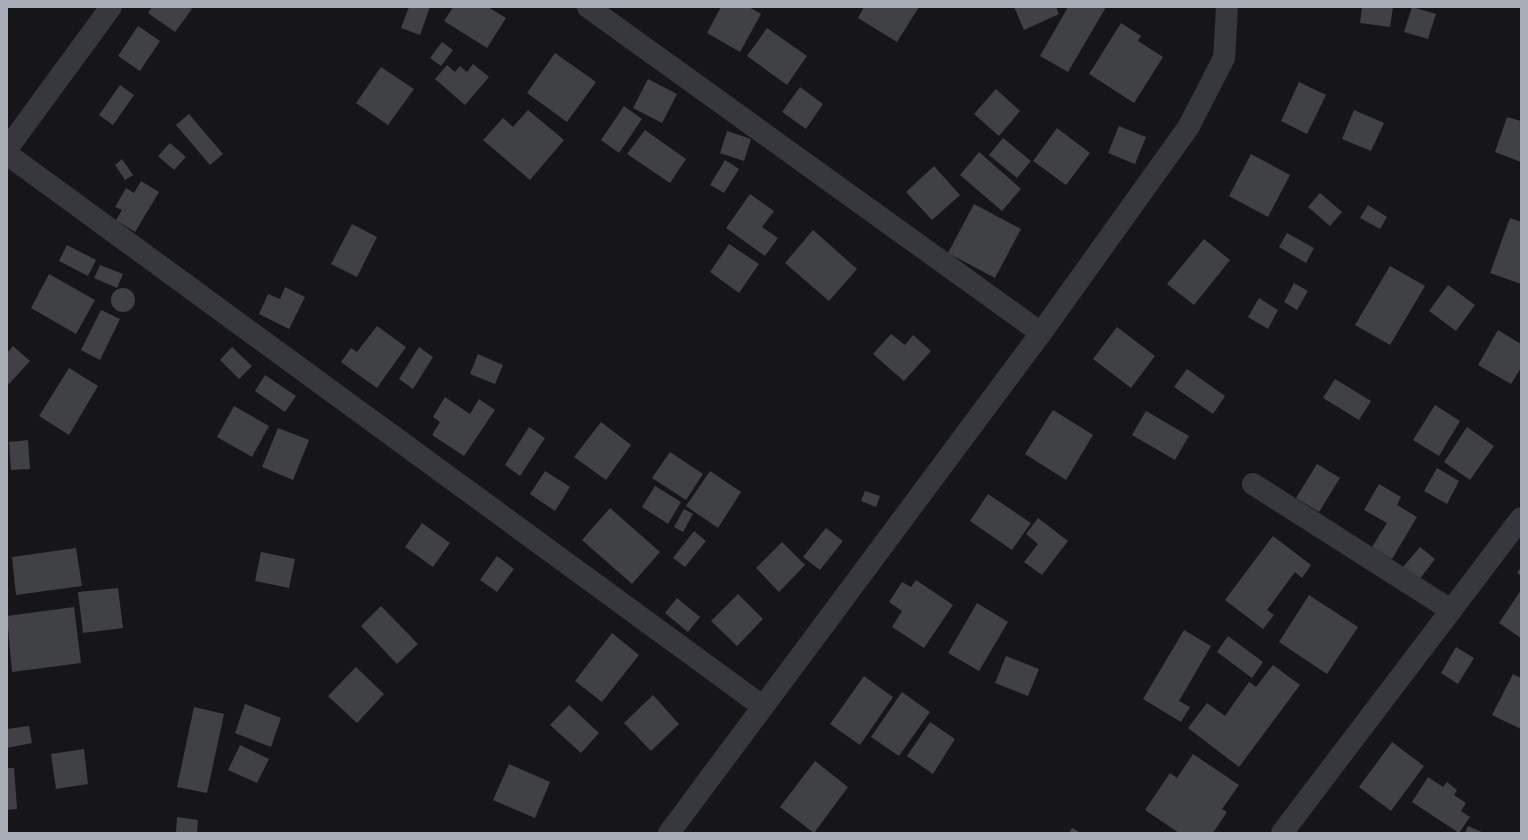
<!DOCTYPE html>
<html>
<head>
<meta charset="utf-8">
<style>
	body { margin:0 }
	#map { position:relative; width:1528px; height:840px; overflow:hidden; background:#161618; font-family:"DM Sans",sans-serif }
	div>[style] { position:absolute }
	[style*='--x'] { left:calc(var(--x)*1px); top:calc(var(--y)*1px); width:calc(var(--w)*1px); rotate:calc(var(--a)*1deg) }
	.building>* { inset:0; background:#404145 }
	.round { border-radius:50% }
	.minor>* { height:22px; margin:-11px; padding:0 11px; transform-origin:11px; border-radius:11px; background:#37383d }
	span { translate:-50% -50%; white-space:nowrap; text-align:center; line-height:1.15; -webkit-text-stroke:3.5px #111113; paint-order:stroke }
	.frame { position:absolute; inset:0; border:8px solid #a8adb8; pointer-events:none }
</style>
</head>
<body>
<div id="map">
	<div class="building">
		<div style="clip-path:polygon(152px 7px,189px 7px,192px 9px,175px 32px,148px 13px)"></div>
		<div style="clip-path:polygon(409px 7px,430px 7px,420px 35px,401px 28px)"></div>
		<div style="clip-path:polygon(453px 7px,488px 7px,506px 18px,487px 48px,444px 21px)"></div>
		<div style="clip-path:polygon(721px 7px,749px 7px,761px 14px,740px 52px,707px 33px)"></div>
		<div style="clip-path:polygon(864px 7px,919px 7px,897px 42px,858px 18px)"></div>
		<div style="clip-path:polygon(1014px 7px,1056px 7px,1059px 14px,1024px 30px)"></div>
		<div style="clip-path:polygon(1068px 7px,1106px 7px,1068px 72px,1040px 56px)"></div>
		<div style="clip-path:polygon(1362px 7px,1393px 7px,1390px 27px,1360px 23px)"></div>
		<div style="clip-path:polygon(1412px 7px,1436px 14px,1428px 39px,1404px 32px)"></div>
		<div style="clip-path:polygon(1121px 23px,1141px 36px,1138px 41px,1163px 57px,1134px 103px,1089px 74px)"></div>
		<div style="clip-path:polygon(138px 26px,160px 41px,140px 71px,118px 56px)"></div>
		<div style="clip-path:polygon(767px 28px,807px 56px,787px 85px,747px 56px)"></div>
		<div style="clip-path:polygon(442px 42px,453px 50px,441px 66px,430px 58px)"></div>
		<div style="clip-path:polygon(555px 53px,596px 82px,567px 122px,527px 93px)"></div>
		<div style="clip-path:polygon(473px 64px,489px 77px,465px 105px,435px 79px,447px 65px,455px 72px,460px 66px,467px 72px)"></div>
		<div style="clip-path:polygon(381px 67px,414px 89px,388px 125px,356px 103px)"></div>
		<div style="clip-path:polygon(648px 79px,677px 94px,662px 123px,633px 108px)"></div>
		<div style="clip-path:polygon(1299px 82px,1326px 95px,1307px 134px,1281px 121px)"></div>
		<div style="clip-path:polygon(120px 85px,134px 95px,113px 125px,99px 115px)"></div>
		<div style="clip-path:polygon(800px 87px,823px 104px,806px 129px,782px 112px)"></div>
		<div style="clip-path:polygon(996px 89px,1020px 111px,999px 136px,974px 114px)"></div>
		<div style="clip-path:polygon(624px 106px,642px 119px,619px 153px,601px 140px)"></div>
		<div style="clip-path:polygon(528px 110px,564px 140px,530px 180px,483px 140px,503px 118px,513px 127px)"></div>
		<div style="clip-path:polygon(1354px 110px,1384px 123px,1371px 151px,1342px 139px)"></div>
		<div style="clip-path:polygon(189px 114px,223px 154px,210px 165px,176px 125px)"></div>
		<div style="clip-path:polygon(1507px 117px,1521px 121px,1521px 162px,1495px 152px)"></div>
		<div style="clip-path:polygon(1119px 126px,1146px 137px,1135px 164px,1108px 153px)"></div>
		<div style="clip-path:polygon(1057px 128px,1090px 153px,1066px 185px,1033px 161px)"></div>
		<div style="clip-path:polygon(645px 130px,686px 159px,670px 183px,627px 154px)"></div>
		<div style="clip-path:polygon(727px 131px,751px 139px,744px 161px,720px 153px)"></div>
		<div style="clip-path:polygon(1003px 138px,1031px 161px,1017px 178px,989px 155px)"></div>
		<div style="clip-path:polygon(170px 143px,186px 157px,174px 170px,158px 156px)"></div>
		<div style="clip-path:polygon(979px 152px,1021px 189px,1002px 211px,960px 175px)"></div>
		<div style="clip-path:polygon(1251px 154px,1290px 175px,1268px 217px,1229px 196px)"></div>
		<div style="clip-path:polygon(122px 159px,133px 175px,125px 180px,115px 165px)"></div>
		<div style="clip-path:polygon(725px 160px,739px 169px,724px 193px,710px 185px)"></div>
		<div style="clip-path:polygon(934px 166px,960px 195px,932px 220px,906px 192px)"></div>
		<div style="clip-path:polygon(141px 181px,159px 192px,135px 232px,116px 220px,122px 210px,115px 207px,126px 188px,134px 193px)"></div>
		<div style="clip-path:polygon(1320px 193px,1342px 212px,1330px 226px,1308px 207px)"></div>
		<div style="clip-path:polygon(750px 194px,774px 211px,762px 227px,778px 238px,765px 256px,726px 228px)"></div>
		<div style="clip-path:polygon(974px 204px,1021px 229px,995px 278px,948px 253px)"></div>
		<div style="clip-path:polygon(1368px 205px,1387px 217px,1380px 229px,1360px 218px)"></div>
		<div style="clip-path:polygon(1510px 218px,1521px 222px,1521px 284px,1490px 273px)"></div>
		<div style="clip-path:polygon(352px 224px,377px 237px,357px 277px,331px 264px)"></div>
		<div style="clip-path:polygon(813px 230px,857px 269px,829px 301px,785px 263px)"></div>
		<div style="clip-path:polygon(1287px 233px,1314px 248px,1306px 263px,1279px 247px)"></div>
		<div style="clip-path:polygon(1204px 239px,1230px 260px,1194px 305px,1167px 284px)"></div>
		<div style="clip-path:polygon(729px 244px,759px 264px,739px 293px,710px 272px)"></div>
		<div style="clip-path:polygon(67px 245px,96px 260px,88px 276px,59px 261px)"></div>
		<div style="clip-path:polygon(100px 265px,123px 274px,117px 288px,94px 278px)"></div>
		<div style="clip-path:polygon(1390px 266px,1425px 286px,1390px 345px,1355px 325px)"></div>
		<div style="clip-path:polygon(49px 274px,95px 300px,76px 334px,31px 308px)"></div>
		<div style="clip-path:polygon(1294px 283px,1308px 291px,1297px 310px,1284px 302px)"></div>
		<div style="clip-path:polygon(1448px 285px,1475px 305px,1456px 331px,1429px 311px)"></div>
		<div style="clip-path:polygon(285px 287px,305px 297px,289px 329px,259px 314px,268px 294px,280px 299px)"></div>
		<div class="round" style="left:111px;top:288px;width:24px;height:24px"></div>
		<div style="clip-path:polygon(1259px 298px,1278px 310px,1268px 329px,1248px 317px)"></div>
		<div style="clip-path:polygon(101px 310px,120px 319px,100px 360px,81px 350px)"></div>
		<div style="clip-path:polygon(377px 326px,406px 347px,377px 388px,341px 362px,351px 348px,357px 352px)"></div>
		<div style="clip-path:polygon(1117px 327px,1155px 356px,1131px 388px,1093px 359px)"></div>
		<div style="clip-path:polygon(1498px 330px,1521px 344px,1521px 368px,1511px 384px,1478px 365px)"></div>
		<div style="clip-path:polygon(891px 334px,905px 345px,913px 335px,931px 351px,904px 381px,873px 354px)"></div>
		<div style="clip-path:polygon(13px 346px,30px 361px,9px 384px,7px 382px,7px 353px)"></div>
		<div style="clip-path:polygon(232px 347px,252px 366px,239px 379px,220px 360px)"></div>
		<div style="clip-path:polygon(419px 347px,433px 357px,413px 389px,399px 379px)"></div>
		<div style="clip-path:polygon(478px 354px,503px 365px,495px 384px,470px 374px)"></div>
		<div style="clip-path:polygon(69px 368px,98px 386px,69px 435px,39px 416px)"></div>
		<div style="clip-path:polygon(1187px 369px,1225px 396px,1213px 414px,1174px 387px)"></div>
		<div style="clip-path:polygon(265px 375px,296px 396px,285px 412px,255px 391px)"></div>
		<div style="clip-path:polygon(1335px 379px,1371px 401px,1359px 420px,1323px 398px)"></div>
		<div style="clip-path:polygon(445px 397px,470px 414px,479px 399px,495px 410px,464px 456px,432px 435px,440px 422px,433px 417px)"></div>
		<div style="clip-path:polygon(1435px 405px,1460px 421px,1439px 456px,1413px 440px)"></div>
		<div style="clip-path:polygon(234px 406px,269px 426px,252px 457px,217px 437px)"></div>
		<div style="clip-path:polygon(1053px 410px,1093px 435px,1066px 480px,1025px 454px)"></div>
		<div style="clip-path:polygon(1146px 411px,1189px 436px,1175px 460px,1132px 435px)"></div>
		<div style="clip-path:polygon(601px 422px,631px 445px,606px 480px,574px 457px)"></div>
		<div style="clip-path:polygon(529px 427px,545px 438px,520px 476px,505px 465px)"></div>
		<div style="clip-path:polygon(1467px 427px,1494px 446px,1470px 480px,1444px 462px)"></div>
		<div style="clip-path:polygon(278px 428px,309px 440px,293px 480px,262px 467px)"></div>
		<div style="clip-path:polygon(28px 440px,30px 469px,11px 470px,9px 442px)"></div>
		<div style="clip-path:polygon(670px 452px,703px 474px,686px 500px,652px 478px)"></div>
		<div style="clip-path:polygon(1317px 464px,1340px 478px,1319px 512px,1296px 498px)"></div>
		<div style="clip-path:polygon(1437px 468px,1459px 481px,1447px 504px,1424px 491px)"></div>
		<div style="clip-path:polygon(545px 471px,570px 487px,555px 511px,530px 494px)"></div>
		<div style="clip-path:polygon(710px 471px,741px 492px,718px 528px,686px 506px)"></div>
		<div style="clip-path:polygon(1379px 484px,1401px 497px,1397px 505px,1417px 517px,1392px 559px,1372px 547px,1387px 523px,1364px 510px)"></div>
		<div style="clip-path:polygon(655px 486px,681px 502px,668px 524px,642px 507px)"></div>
		<div style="clip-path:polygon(865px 491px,880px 496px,876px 507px,861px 501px)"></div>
		<div style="clip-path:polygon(988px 494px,1031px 523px,1012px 550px,970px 521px)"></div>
		<div style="clip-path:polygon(610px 508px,660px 552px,632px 584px,582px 540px)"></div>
		<div style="clip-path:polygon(684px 509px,693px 514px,683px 532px,674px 527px)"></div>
		<div style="clip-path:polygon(1038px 518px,1068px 541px,1042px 575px,1024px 562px,1038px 544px,1026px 534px)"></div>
		<div style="clip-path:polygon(422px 523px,450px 543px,433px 567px,405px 547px)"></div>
		<div style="clip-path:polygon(826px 528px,843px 541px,820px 570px,803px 557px)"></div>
		<div style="clip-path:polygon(694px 531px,706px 541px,685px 567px,673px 558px)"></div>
		<div style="clip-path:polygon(1273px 536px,1311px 565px,1302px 578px,1295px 572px,1267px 610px,1274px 615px,1263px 629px,1225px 600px)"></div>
		<div style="clip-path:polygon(782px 542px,805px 565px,779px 592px,756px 568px)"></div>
		<div style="clip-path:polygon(1420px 547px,1435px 559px,1419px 580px,1403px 567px)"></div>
		<div style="clip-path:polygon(76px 548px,82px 586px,16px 595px,12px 557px)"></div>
		<div style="clip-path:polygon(261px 552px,295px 559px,289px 588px,255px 581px)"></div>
		<div style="clip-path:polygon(497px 556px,514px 569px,497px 592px,480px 580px)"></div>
		<div style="clip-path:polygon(1521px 567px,1521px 576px,1517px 573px)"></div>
		<div style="clip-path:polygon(916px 580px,953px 605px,924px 648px,892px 627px,902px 611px,889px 602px,902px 582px,911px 587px)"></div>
		<div style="clip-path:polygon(118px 588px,123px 628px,83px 633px,78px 592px)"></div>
		<div style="clip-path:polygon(1521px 590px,1521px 638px,1499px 623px)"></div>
		<div style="clip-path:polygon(738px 594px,763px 619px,737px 646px,711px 621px)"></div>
		<div style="clip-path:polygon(1309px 595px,1358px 627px,1327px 674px,1279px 642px)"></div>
		<div style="clip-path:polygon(677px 598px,700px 617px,688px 632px,665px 613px)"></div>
		<div style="clip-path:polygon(977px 603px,1008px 622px,979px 671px,948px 653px)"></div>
		<div style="clip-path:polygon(381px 606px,418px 644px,397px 664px,361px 626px)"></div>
		<div style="clip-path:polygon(74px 607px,81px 663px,12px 672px,7px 616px)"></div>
		<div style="clip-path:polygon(1184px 630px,1211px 646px,1179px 701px,1190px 707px,1181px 722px,1143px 699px)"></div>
		<div style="clip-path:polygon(612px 633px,639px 655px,602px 702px,575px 681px)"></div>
		<div style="clip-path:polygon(1228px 636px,1263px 662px,1252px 678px,1217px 652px)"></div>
		<div style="clip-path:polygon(1456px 647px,1474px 658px,1458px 684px,1441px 673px)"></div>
		<div style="clip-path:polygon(1006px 656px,1039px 669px,1028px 696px,995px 683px)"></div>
		<div style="clip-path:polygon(1273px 665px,1300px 685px,1239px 767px,1188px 728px,1207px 703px,1225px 716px,1249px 682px,1256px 687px)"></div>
		<div style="clip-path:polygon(356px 667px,384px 694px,357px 723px,328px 696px)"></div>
		<div style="clip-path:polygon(1513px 674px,1521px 678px,1521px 729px,1492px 715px)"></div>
		<div style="clip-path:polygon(864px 676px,893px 697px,860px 745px,830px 724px)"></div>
		<div style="clip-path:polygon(902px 692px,930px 712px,899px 756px,871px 737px)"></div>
		<div style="clip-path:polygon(653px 695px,679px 724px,651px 751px,624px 723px)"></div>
		<div style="clip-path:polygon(245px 704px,281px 718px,271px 747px,235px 733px)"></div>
		<div style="clip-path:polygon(569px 705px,599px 733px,581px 753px,550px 725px)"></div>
		<div style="clip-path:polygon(194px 707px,224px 714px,207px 793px,177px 787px)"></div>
		<div style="clip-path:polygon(930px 722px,955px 739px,933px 774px,907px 756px)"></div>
		<div style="clip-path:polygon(29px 726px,32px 743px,7px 748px,7px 729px)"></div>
		<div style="clip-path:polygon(1392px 742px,1424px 766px,1391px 811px,1359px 787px)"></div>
		<div style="clip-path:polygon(240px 745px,269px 759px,257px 783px,228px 770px)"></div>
		<div style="clip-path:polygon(84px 749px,88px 784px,56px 789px,51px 754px)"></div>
		<div style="clip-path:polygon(1193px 754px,1239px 785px,1222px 809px,1227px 812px,1213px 833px,1179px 833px,1145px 810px,1170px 773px,1177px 778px)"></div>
		<div style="clip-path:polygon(815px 761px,848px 787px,814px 833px,780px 807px)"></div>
		<div style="clip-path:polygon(509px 764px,550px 782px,535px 818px,493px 800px)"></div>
		<div style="clip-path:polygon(7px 768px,14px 768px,17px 809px,7px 810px)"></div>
		<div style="clip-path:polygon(1428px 777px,1443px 787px,1447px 782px,1457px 790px,1454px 795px,1466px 803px,1461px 811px,1470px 817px,1459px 833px,1412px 802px)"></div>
		<div style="clip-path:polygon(177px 817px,198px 820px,197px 833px,176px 833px)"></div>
		<div style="clip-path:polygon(1468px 826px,1484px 833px,1465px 833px)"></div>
		<div style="clip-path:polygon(1072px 828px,1081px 833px,1069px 833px)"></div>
	</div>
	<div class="minor">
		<div style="--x:588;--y:7;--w:558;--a:35.74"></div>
		<div style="--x:7;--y:149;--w:176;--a:-53.8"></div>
		<div style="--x:7;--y:154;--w:935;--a:36.17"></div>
		<div style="--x:1253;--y:484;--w:235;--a:32.5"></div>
		<div style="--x:669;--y:833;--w:623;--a:-53.35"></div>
		<div style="--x:1041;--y:333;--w:254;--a:-54.4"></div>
		<div style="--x:1189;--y:126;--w:76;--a:-62.8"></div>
		<div style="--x:1224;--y:58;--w:51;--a:-86.6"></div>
		<div style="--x:1282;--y:833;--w:395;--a:-52.8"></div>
	</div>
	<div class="frame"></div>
</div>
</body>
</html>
